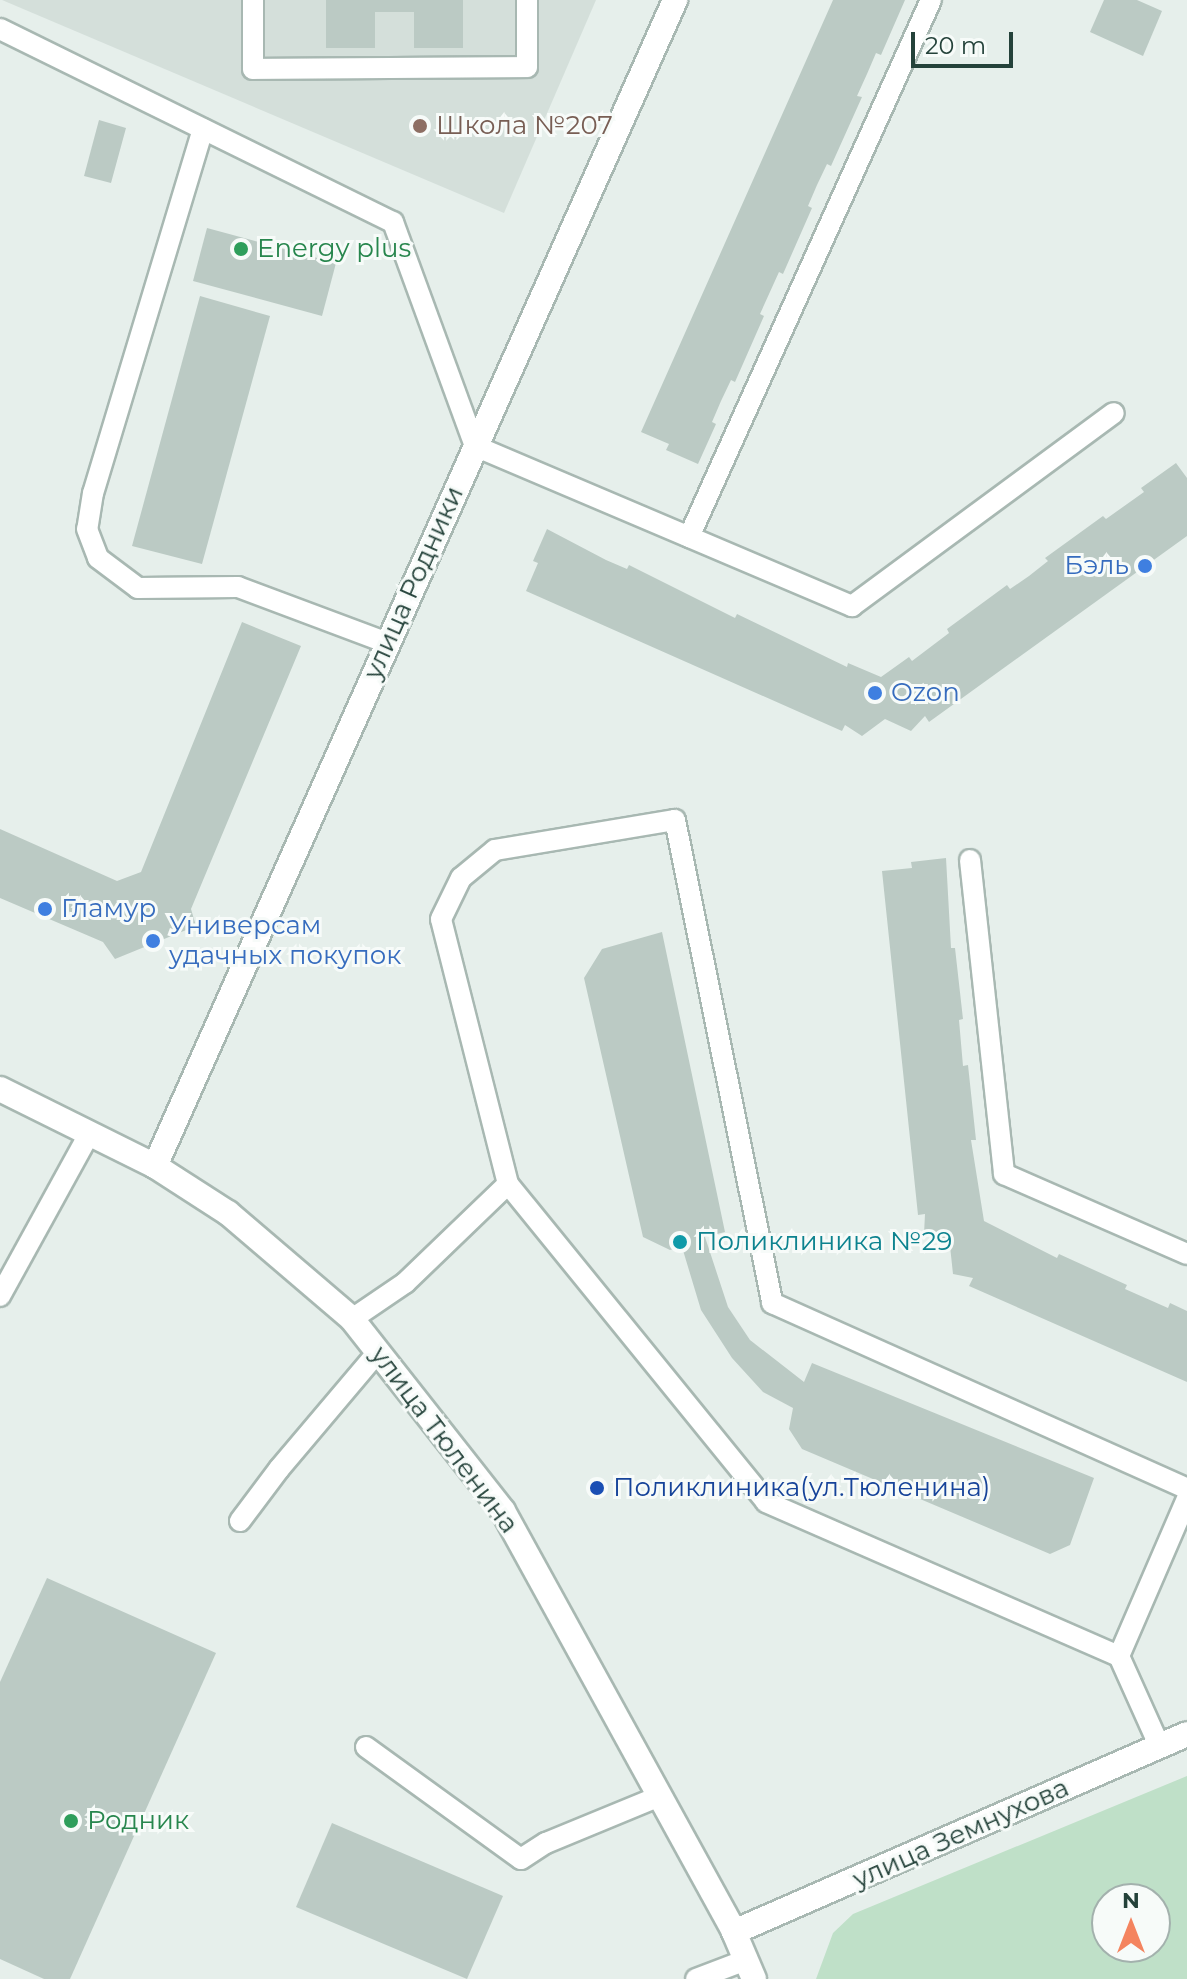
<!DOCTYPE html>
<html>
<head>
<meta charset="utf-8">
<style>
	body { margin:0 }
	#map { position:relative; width:1187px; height:1979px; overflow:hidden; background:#e6efeb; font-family:Montserrat,sans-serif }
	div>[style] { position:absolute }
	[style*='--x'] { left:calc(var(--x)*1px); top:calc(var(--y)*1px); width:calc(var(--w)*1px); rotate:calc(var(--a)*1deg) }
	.built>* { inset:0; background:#d4dfda }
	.green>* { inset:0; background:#bfe0c8 }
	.building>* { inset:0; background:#bbcac4 }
	.roads { filter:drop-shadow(2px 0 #a8b8b2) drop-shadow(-2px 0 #a8b8b2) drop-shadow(0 2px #a8b8b2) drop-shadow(0 -2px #a8b8b2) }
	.service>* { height:20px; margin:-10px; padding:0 10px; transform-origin:10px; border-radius:10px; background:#fff }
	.minor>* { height:24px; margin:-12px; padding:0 12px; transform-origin:12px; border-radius:12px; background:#fff }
	.tertiary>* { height:24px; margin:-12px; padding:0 12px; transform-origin:12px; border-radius:12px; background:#fff }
	.dots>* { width:22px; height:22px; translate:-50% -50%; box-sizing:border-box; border:4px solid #f7fbf9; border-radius:50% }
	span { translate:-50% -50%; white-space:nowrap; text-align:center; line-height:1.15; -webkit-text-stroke:6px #f7fbf9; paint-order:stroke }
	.education-label { font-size:26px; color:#785e54 }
	.left { translate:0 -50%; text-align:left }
	.leisure-label { font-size:26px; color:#27864d }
	.shop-label { font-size:26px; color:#366cbe }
	.right { translate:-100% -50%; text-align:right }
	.street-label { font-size:26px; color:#24423a }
	.culture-label { font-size:26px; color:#0d838f }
	.transit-label { font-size:26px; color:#164399 }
	.north { position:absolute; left:1091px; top:1883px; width:80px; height:80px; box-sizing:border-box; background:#f7fbf9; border:2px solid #a3b1ad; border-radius:50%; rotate:0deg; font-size:22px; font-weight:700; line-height:32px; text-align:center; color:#24423a }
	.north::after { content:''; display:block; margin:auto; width:28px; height:36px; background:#f4845f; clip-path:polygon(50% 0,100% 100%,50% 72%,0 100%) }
	.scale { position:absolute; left:911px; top:32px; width:102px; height:36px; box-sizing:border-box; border:4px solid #24423a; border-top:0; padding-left:10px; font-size:24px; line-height:28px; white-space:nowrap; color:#24423a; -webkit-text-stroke:6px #f7fbf9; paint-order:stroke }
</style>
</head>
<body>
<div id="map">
	<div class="built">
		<div style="clip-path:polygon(2px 0,596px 0,504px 213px)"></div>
	</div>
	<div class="green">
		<div style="clip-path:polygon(evenodd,1187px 1776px,1187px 1979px,816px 1979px,833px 1933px,853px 1914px,1187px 1776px,1107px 1899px,1155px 1899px,1155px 1947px,1107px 1947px,1107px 1899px)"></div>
	</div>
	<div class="building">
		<div style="clip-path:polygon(326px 0,463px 0,463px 48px,414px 48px,414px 12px,375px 12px,375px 48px,326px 48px)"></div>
		<div style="clip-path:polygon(833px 0,905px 0,881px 55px,876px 53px,867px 74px,857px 96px,862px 97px,831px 166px,827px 164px,817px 185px,808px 206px,812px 208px,783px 274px,779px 272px,760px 314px,764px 316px,735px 382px,731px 380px,721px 401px,712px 422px,716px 424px,698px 464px,666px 450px,669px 444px,641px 432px)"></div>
		<div style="clip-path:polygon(1104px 0,1137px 0,1162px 11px,1143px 56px,1090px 32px)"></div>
		<div style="clip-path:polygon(99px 120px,126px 128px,111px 183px,84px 176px)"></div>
		<div style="clip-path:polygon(207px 228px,336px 263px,322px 316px,193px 281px)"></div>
		<div style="clip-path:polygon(200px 296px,270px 316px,202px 564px,132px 546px)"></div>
		<div style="clip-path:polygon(1176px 463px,1187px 478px,1187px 536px,929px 722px,925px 716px,911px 731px,885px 719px,862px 736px,845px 725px,842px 731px,526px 591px,538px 563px,533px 561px,547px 529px,606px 560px,627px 569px,629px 565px,735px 618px,737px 614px,847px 667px,848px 663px,881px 677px,909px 657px,912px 661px,949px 633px,947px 629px,1007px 585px,1010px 589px,1029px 576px,1048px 561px,1045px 558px,1103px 516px,1106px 519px,1144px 492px,1141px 488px)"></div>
		<div style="clip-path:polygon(242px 622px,301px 646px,191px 909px,196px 926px,115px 959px,103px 942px,0 898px,0 829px,117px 881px,141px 872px)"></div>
		<div style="clip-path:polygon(946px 858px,951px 948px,955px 948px,963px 1019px,959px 1020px,963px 1066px,968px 1065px,976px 1140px,971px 1140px,984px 1221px,1057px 1258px,1059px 1254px,1127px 1285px,1125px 1289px,1168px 1308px,1170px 1303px,1187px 1311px,1187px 1382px,969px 1286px,973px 1278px,953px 1274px,950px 1246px,924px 1234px,925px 1214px,918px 1215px,882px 871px,912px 868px,911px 862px)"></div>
		<div style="clip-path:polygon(662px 932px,725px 1232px,705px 1237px,728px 1307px,750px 1340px,804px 1382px,812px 1363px,1094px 1478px,1070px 1545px,1050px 1554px,802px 1449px,789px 1429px,793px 1408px,763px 1392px,732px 1358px,701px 1310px,682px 1247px,670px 1250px,643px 1237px,584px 978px,602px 949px)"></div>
		<div style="clip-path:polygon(47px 1578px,216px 1653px,70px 1979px,44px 1979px,0 1959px,0 1682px)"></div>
		<div style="clip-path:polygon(332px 1823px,503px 1896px,467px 1979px,296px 1907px)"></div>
	</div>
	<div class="roads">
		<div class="service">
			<div style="--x:253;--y:0;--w:69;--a:90"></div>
			<div style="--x:253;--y:69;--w:274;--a:-0.4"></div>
			<div style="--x:527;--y:67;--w:67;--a:-90"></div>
			<div style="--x:0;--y:29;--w:438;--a:26.2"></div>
			<div style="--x:393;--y:222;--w:239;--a:69.9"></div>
			<div style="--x:475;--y:446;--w:410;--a:23"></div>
			<div style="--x:852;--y:606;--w:325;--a:-36.4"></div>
			<div style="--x:203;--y:129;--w:380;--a:106.8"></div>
			<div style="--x:93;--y:493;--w:36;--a:99"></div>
			<div style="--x:87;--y:529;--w:31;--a:69"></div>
			<div style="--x:98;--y:558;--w:50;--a:36.9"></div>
			<div style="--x:138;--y:588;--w:100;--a:-0.6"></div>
			<div style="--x:238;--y:587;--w:160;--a:20.5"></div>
			<div style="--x:689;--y:537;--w:589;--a:-65.74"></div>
			<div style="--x:970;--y:860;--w:316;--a:83.8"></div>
			<div style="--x:1004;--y:1174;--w:200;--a:23.6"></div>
			<div style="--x:508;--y:1184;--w:273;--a:-104.2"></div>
			<div style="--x:441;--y:919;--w:46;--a:-64"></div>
			<div style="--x:461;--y:878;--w:44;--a:-39.5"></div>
			<div style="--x:495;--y:850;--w:182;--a:-9.5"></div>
			<div style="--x:675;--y:820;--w:493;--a:78.6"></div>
			<div style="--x:772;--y:1303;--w:455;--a:24.1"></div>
			<div style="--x:0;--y:1296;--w:187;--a:-61.2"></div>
			<div style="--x:352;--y:1319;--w:64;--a:-34.2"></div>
			<div style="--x:405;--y:1283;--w:143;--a:-43.9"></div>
			<div style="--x:508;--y:1184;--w:409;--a:50.9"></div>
			<div style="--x:766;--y:1502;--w:385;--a:23.6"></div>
			<div style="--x:1119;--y:1656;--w:98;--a:65.8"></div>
			<div style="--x:240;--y:1521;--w:65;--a:-53.1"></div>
			<div style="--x:279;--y:1469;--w:152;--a:-49.8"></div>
			<div style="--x:1119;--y:1656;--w:171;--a:-66.6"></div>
			<div style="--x:366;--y:1747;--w:191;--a:35.9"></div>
			<div style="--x:521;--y:1859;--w:30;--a:-33"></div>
			<div style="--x:546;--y:1843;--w:123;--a:-22.4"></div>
			<div style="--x:696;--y:1979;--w:53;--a:-20.8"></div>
		</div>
		<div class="minor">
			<div style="--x:155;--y:1166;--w:1277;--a:-65.96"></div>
			<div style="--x:734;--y:1932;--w:494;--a:-23.6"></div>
		</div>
		<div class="tertiary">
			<div style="--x:0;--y:1089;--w:173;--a:26.4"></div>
			<div style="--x:155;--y:1166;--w:87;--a:32.8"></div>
			<div style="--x:228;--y:1213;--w:163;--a:40.5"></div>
			<div style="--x:352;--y:1319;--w:244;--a:51.8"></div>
			<div style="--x:503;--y:1511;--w:480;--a:61.2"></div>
			<div style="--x:734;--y:1932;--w:51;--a:66.9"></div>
		</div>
	</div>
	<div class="dots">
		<div style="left:420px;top:126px;background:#8d6e63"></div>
		<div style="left:241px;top:249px;background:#2e9e5b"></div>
		<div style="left:1145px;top:566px;background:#3f7fe0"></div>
		<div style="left:875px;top:693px;background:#3f7fe0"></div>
		<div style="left:45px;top:909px;background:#3f7fe0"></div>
		<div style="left:153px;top:941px;background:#3f7fe0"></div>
		<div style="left:680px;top:1242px;background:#0f9aa8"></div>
		<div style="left:597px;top:1488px;background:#1a4fb4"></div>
		<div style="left:71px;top:1821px;background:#2e9e5b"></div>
	</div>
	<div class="education-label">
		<span class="left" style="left:436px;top:126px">Школа №207</span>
	</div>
	<div class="leisure-label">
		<span class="left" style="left:257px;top:249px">Energy plus</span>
		<span class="left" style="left:87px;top:1821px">Родник</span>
	</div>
	<div class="shop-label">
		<span class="right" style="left:1129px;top:566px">Бэль</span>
		<span class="left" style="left:891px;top:693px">Ozon</span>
		<span class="left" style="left:61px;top:909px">Гламур</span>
		<span class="left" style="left:169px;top:941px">Универсам<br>удачных покупок</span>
	</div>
	<div class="street-label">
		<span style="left:414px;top:583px;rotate:-66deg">улица Родники</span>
		<span style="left:444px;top:1440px;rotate:53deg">улица Тюленина</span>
		<span style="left:961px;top:1834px;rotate:-24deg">улица Земнухова</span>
	</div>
	<div class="culture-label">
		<span class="left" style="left:696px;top:1242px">Поликлиника №29</span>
	</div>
	<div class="transit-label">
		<span class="left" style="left:613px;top:1488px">Поликлиника(ул.Тюленина)</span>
	</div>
	<div class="north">N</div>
	<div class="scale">20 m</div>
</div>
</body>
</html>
